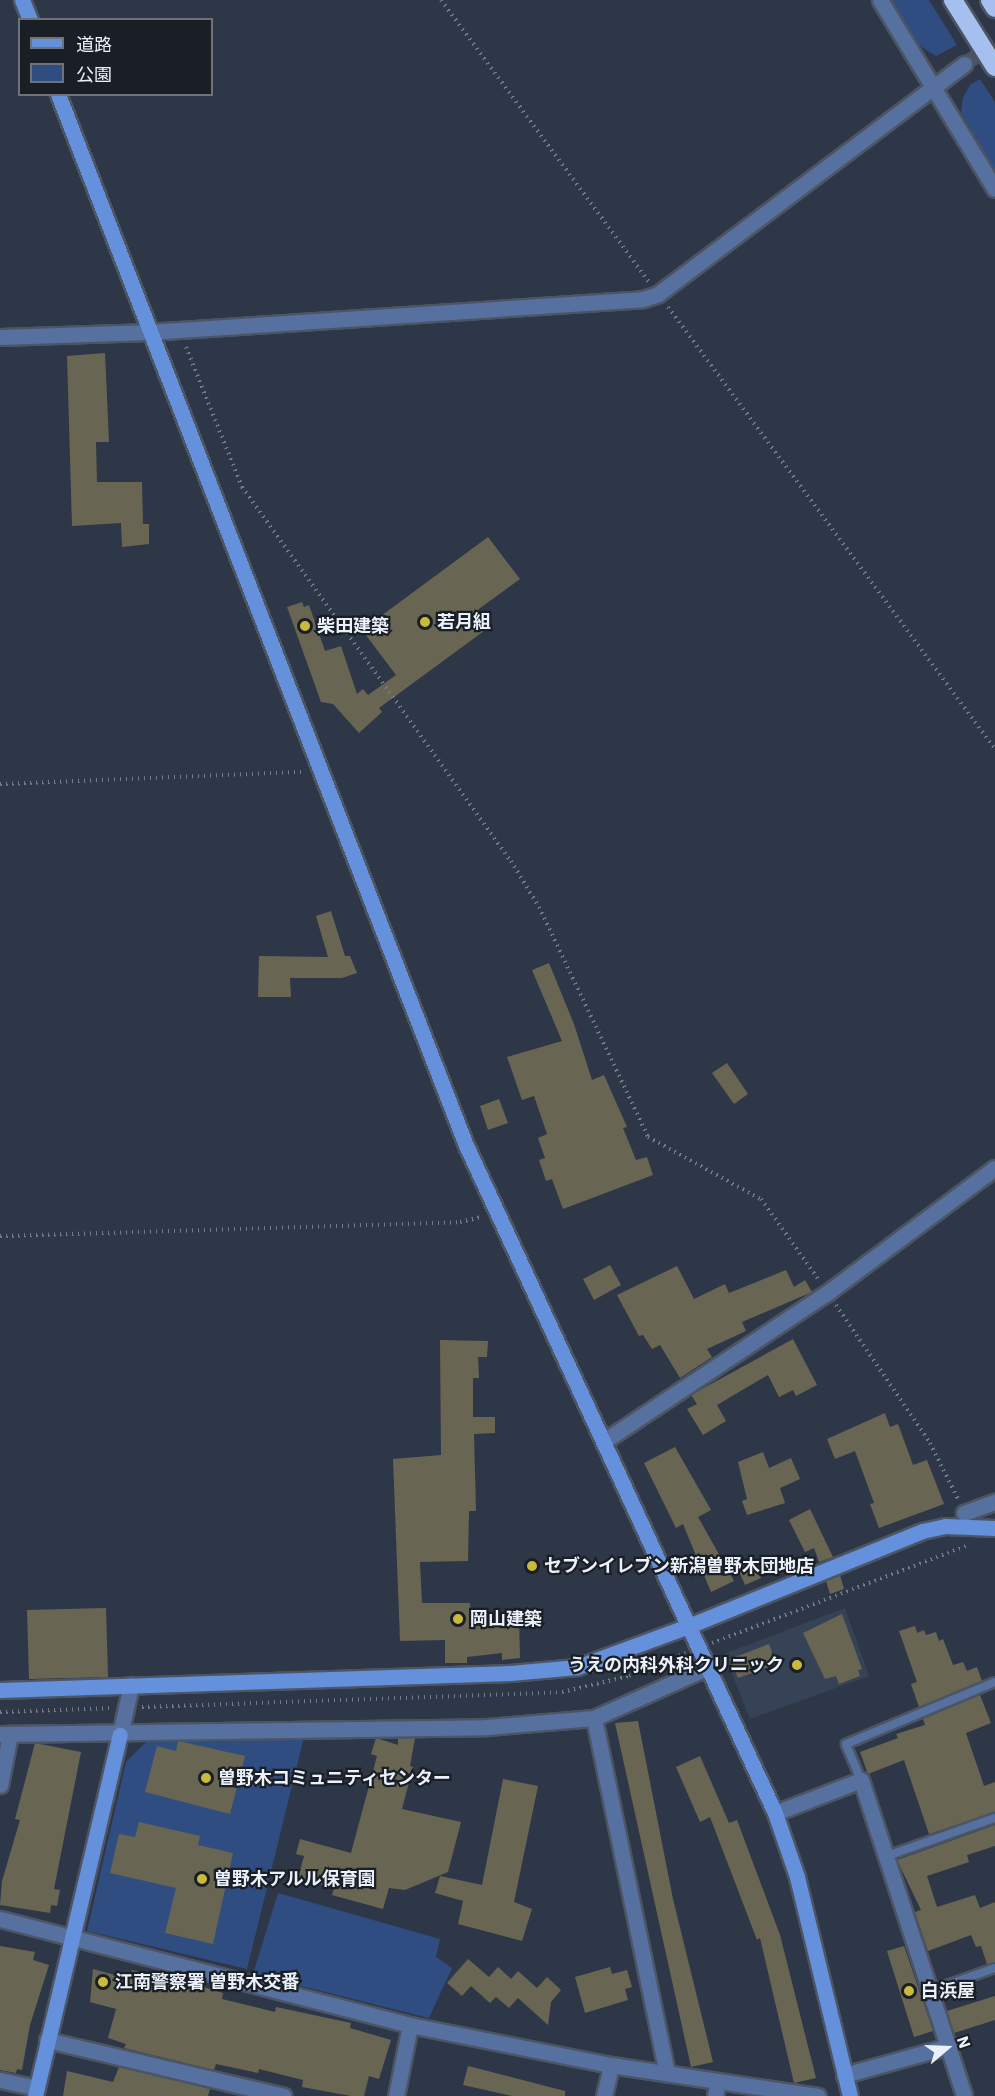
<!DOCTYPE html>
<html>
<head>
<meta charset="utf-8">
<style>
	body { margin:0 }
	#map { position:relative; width:995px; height:2096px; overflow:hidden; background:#2e3747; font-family:"IBM Plex Sans","Noto Sans JP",sans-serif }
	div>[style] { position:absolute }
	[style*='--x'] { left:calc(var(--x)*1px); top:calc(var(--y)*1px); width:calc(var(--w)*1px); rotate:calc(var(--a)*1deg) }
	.built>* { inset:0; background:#364356 }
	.green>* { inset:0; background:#2f4d81 }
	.building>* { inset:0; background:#686653 }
	.street-tunnel>* { height:15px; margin-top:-7.5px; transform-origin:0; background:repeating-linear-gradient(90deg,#4a5362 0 15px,transparent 0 23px) }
	.path>* { height:4px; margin-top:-2px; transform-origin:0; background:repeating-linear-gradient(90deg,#747c8a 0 1.5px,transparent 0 6px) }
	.roads { filter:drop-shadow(2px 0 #4c5564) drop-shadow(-2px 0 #4c5564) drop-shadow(0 2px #4c5564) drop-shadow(0 -2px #4c5564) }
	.lane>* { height:8px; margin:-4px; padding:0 4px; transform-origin:4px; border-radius:4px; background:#5671a0 }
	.street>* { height:15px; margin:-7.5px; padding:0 7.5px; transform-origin:7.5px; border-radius:7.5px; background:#5671a0 }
	.secondary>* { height:15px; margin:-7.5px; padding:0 7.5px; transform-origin:7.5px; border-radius:7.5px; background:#6590db }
	.highway>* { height:18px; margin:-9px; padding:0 9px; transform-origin:9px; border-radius:9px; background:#a5c0ee }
	.dots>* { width:16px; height:16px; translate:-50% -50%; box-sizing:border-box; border:3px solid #1a1f26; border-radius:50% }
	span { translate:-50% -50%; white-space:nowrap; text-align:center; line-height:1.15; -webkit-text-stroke:4.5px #1a1f26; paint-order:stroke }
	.poi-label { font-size:18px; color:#ebf1fb; font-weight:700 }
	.left { translate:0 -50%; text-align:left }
	.right { translate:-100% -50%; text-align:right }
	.legend { position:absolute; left:18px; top:18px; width:195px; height:78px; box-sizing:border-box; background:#1a1f26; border:2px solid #6e737b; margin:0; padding:8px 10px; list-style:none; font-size:18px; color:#ebf1fb }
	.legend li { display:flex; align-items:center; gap:12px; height:30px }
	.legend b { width:30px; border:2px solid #6e737b }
	.north { position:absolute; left:917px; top:2018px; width:60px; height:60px; -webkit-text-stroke:4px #1a1f26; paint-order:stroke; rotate:71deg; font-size:16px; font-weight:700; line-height:24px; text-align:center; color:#ebf1fb }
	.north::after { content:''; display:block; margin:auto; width:21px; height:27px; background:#ebf1fb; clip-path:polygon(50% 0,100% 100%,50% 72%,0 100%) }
</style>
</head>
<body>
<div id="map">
	<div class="built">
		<div style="clip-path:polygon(845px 1608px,869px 1676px,750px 1719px,724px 1654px)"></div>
	</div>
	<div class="green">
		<div style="clip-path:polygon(888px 0,929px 0,957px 45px,936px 56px,923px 48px,912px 39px)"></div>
		<div style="clip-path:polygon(980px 79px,995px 102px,995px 172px,961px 112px,963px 98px,970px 85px)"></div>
		<div style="clip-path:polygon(305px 1733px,247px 1969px,87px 1931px,126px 1762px,151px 1737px)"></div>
		<div style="clip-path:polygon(278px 1893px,440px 1939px,436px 1957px,452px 1968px,429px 2018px,253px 1974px)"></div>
	</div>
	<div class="building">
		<div style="clip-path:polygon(105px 353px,109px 442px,96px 442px,97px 482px,142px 482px,143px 524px,149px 524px,149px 544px,122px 547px,121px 523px,72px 526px,67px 356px)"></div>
		<div style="clip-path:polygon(488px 537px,520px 579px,472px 614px,484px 631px,379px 708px,382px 712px,359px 733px,333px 704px,321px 702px,287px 607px,302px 602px,304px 607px,309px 605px,325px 651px,341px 646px,357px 694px,363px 689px,368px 695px,396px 675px,362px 630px)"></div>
		<div style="clip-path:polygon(331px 911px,345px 956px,350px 956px,357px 973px,342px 978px,290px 978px,291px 997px,258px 997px,259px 956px,328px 957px,316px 916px)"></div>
		<div style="clip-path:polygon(549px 963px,574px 1024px,592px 1080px,604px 1075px,627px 1127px,623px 1128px,636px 1160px,647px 1157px,653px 1175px,563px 1209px,552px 1179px,546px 1181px,539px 1160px,545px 1158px,538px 1138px,547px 1134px,534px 1096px,522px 1100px,507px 1057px,562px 1041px,532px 970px)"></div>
		<div style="clip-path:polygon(727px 1063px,748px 1094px,734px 1104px,712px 1073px)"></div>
		<div style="clip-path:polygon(499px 1099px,508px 1123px,488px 1130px,480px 1106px)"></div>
		<div style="clip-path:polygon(610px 1265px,621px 1285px,594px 1300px,583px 1279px)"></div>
		<div style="clip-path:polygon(677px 1266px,694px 1299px,725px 1284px,729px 1293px,786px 1270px,794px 1287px,805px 1280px,812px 1292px,742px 1322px,746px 1331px,707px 1349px,712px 1357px,680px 1378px,660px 1345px,652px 1349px,643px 1335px,639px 1336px,617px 1295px)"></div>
		<div style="clip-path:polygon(793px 1339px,817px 1385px,796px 1396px,793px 1390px,779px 1397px,768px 1375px,717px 1405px,726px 1421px,703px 1435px,687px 1409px,697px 1404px,691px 1395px)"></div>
		<div style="clip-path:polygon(440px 1340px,488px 1341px,487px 1357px,478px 1357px,479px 1378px,473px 1378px,473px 1417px,495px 1417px,495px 1433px,474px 1434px,476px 1511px,469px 1511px,468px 1561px,420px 1562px,422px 1603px,470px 1603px,471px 1617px,519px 1615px,520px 1658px,502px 1660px,502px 1653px,467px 1657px,467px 1663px,445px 1663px,445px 1640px,400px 1641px,393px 1459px,441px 1455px)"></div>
		<div style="clip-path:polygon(885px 1413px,890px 1427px,898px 1424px,913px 1465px,927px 1460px,944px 1504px,879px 1528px,870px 1504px,874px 1503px,855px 1451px,835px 1459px,827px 1439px)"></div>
		<div style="clip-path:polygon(675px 1447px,711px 1510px,698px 1517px,734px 1581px,711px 1592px,683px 1524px,676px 1528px,644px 1463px)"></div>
		<div style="clip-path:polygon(763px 1452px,769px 1468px,791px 1458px,800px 1479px,780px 1488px,785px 1503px,747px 1515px,742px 1501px,747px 1499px,738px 1462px)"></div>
		<div style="clip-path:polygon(810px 1509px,833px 1557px,819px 1562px,814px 1548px,805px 1552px,789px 1520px)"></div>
		<div style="clip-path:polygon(753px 1560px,761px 1578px,745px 1585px,737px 1567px)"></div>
		<div style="clip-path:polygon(840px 1575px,844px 1589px,830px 1594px,826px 1581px)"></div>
		<div style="clip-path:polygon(106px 1608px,108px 1677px,29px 1679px,27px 1610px)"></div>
		<div style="clip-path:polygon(842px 1614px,862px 1669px,858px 1670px,860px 1676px,839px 1684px,836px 1676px,825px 1679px,803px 1633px)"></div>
		<div style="clip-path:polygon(915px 1626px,917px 1633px,924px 1630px,926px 1635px,936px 1632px,939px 1641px,943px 1639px,953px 1665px,963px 1662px,967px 1671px,977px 1667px,982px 1681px,919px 1707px,911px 1684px,917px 1682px,899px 1631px)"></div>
		<div style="clip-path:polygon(769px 1644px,776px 1664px,738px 1678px,730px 1659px)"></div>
		<div style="clip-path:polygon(980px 1695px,991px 1723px,966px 1733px,984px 1786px,995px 1782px,995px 1812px,929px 1834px,904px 1760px,868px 1774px,860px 1752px,898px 1738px,896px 1734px,925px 1725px,923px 1719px)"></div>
		<div style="clip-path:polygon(638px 1721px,673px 1899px,713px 2062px,691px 2067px,615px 1723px)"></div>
		<div style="clip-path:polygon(376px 1738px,398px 1745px,398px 1738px,415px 1738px,410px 1766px,413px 1767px,402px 1809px,461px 1822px,448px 1872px,405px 1890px,389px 1888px,383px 1909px,332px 1895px,334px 1888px,298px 1878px,304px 1856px,296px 1854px,300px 1839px,351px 1853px,377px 1756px,371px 1754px)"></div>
		<div style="clip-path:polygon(178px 1741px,245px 1756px,230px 1814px,145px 1792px,157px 1746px,176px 1751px)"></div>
		<div style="clip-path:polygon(35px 1743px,81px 1752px,54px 1889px,60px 1890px,57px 1906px,51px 1905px,50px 1913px,0 1905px,2px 1881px,20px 1820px,15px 1819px)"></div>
		<div style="clip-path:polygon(700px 1756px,729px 1823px,737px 1820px,780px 1935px,816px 2078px,794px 2083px,760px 1938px,757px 1940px,710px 1817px,700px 1822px,676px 1767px)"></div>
		<div style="clip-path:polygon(503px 1779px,538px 1786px,514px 1902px,532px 1909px,522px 1941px,458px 1924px,463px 1901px,435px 1893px,440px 1876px,482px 1885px)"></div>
		<div style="clip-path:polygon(139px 1822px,200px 1836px,198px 1845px,233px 1853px,213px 1944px,165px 1933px,176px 1888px,110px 1873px,119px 1834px,135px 1837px)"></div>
		<div style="clip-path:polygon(995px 1825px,995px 1846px,967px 1855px,969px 1862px,927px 1876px,937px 1907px,975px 1895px,980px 1908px,995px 1902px,995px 1962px,987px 1964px,981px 1946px,976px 1947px,971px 1935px,928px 1951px,915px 1912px,921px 1910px,897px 1860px)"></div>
		<div style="clip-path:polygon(0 1946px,35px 1952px,33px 1960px,49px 1965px,30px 2025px,22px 2070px,17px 2069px,16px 2073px,0 2070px)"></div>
		<div style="clip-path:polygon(904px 1946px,933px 2031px,914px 2037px,887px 1951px)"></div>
		<div style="clip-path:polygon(468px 1959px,489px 1977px,498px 1967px,511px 1979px,518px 1971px,537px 1988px,547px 1977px,561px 1990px,551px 2002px,548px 2025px,518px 1998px,509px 2008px,496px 1997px,490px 2003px,471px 1986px,462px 1996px,447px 1983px)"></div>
		<div style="clip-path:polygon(610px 1967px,612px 1974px,627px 1970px,632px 1987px,625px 1989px,628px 2000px,585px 2013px,575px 1977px)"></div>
		<div style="clip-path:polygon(93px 1969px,130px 1979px,132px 1970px,191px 1983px,223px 1993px,222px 1999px,275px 2012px,276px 2007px,351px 2023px,350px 2028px,391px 2040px,379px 2079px,369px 2076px,364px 2096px,351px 2096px,302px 2087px,303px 2080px,259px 2069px,258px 2073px,216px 2064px,214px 2070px,124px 2048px,126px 2044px,108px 2038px,116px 2009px,90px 2002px)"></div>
		<div style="clip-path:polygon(995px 1996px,995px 2020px,954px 2033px,947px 2011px)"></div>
		<div style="clip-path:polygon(468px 2066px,565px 2091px,565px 2096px,512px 2096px,463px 2085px)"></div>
		<div style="clip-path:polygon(119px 2067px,210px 2089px,208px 2096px,63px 2096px,67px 2071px,113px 2082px)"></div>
	</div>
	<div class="street-tunnel">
		<div style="--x:964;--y:64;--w:37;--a:-34"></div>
	</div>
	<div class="path">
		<div style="--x:441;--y:0;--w:350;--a:53.6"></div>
		<div style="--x:668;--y:307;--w:550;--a:53.51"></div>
		<div style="--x:186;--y:347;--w:151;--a:68.2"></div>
		<div style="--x:242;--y:487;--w:461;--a:54.3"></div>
		<div style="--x:511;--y:861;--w:54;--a:58.7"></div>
		<div style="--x:539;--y:907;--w:255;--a:64.6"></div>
		<div style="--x:648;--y:1137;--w:129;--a:28.8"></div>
		<div style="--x:761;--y:1199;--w:98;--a:54.5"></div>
		<div style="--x:0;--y:784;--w:305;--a:-2.3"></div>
		<div style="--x:0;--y:1236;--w:460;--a:-1.7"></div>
		<div style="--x:460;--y:1222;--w:22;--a:-13"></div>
		<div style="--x:836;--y:1305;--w:167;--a:55.7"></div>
		<div style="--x:930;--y:1443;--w:63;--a:63.4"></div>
		<div style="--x:712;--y:1643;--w:274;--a:-20.9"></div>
		<div style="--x:142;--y:1707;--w:420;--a:-2"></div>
		<div style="--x:562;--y:1692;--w:69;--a:-13.4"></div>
		<div style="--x:629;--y:1676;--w:61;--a:-22"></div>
		<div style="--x:0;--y:1712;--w:110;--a:-2.1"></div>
	</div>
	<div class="roads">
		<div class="lane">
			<div style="--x:861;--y:1780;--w:39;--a:-113"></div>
			<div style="--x:846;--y:1744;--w:161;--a:-22.6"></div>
			<div style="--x:884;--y:1857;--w:118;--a:-19.4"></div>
			<div style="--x:927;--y:1992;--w:72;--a:-19.4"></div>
		</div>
		<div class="street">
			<div style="--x:880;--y:0;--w:221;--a:58.7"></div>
			<div style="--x:0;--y:337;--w:149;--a:-1.9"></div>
			<div style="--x:149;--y:332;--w:495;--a:-3.8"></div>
			<div style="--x:643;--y:299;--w:16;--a:-18"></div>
			<div style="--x:658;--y:294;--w:383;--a:-36.9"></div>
			<div style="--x:604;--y:1441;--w:268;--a:-33.6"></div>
			<div style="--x:827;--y:1293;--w:209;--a:-36.7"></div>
			<div style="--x:964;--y:1513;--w:33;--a:-20"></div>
			<div style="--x:594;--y:1718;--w:363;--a:78.4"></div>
			<div style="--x:0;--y:1734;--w:487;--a:-0.8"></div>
			<div style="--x:487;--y:1727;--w:107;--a:-4.8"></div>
			<div style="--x:594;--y:1718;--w:127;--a:-24.1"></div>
			<div style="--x:120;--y:1735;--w:51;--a:-77.6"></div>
			<div style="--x:0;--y:1785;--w:52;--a:-78.9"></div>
			<div style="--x:775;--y:1813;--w:92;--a:-21"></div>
			<div style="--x:861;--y:1780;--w:332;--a:71.9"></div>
			<div style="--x:0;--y:1919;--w:423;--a:14.5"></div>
			<div style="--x:410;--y:2025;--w:205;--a:11.3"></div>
			<div style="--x:611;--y:2065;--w:209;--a:8.5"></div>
			<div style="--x:47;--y:2040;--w:243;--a:13.3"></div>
			<div style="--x:844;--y:2075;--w:109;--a:-15.4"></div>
			<div style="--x:0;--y:2080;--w:38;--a:12"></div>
			<div style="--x:396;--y:2096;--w:72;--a:-78.8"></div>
			<div style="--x:604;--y:2096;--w:32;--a:-77"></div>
			<div style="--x:715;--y:2096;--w:15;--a:-79"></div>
		</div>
		<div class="secondary">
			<div style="--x:22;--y:0;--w:22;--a:68"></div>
			<div style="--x:58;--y:94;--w:1125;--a:68.79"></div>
			<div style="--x:465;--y:1143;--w:738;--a:65.17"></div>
			<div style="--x:775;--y:1813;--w:68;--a:71"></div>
			<div style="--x:797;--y:1877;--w:225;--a:76.4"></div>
			<div style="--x:0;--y:1690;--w:510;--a:-1.91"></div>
			<div style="--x:510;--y:1673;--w:67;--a:-5.1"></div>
			<div style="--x:577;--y:1667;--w:121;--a:-20.2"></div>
			<div style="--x:691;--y:1625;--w:249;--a:-22.1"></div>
			<div style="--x:922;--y:1531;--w:24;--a:-12"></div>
			<div style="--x:945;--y:1526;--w:50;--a:2.3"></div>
			<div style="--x:35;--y:2096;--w:371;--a:-76.8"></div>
		</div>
		<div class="highway">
			<div style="--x:953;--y:0;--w:79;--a:57.9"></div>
			<div style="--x:990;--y:0;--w:9;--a:58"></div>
		</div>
	</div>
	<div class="dots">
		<div style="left:425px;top:622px;background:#caba3a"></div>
		<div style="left:305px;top:626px;background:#caba3a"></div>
		<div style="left:532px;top:1566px;background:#caba3a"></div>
		<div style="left:458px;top:1619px;background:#caba3a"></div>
		<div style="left:797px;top:1665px;background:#caba3a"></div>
		<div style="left:206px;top:1778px;background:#caba3a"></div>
		<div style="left:202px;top:1879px;background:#caba3a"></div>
		<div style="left:103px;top:1982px;background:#caba3a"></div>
		<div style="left:909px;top:1991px;background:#caba3a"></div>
	</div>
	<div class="poi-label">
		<span class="left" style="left:437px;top:622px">若月組</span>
		<span class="left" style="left:317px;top:626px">柴田建築</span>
		<span class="left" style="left:544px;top:1566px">セブンイレブン新潟曽野木団地店</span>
		<span class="left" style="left:470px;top:1619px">岡山建築</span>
		<span class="right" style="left:784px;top:1665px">うえの内科外科クリニック</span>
		<span class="left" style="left:218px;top:1778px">曽野木コミュニティセンター</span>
		<span class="left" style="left:214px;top:1879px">曽野木アルル保育園</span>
		<span class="left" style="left:115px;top:1982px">江南警察署 曽野木交番</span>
		<span class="left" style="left:921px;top:1991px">白浜屋</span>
	</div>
	<ul class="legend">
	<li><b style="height:8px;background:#6590db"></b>道路</li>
	<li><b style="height:16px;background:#2f4d81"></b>公園</li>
	</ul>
	<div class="north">N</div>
</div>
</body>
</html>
